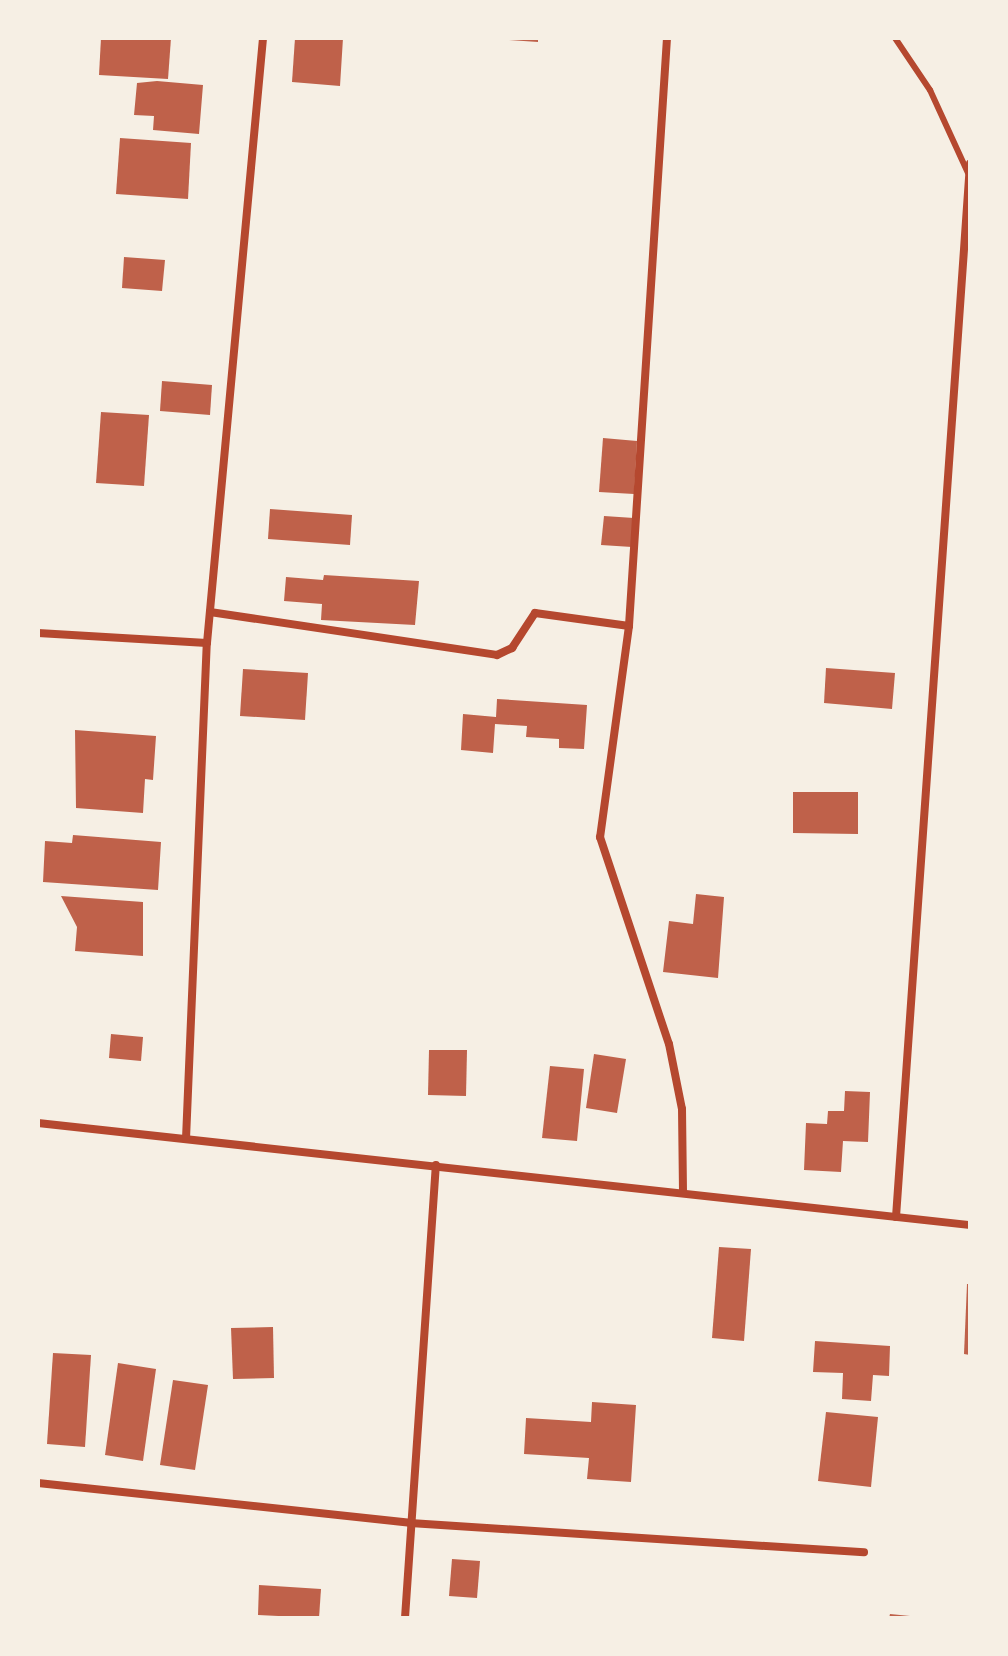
<!DOCTYPE html>
<html>
<head>
<meta charset="utf-8">
<style>
	body { margin:0 }
	#map { position:relative; width:1008px; height:1656px; overflow:hidden; background:#f6efe4; font-family:"Space Grotesk",sans-serif }
	div>[style] { position:absolute }
	[style*='--x'] { left:calc(var(--x)*1px); top:calc(var(--y)*1px); width:calc(var(--w)*1px); rotate:calc(var(--a)*1deg) }
	.building>* { inset:0; background:#bf614a }
	.service>* { height:6px; margin:-3px; padding:0 3px; transform-origin:3px; border-radius:3px; background:#b5482f }
	.minor>* { height:8px; margin:-4px; padding:0 4px; transform-origin:4px; border-radius:4px; background:#b5482f }
	span { translate:-50% -50%; white-space:nowrap; text-align:center; line-height:1.15; -webkit-text-stroke:7px #f6efe4; paint-order:stroke }
	.frame { position:absolute; inset:0; border:40px solid #f6efe4; pointer-events:none }
</style>
</head>
<body>
<div id="map">
	<div class="building">
		<div style="clip-path:polygon(101px 38px,171px 38px,168px 79px,99px 75px)"></div>
		<div style="clip-path:polygon(295px 38px,343px 38px,340px 86px,292px 82px)"></div>
		<div style="clip-path:polygon(509px 38px,538px 38px,538px 42px,509px 40px)"></div>
		<div style="clip-path:polygon(157px 81px,203px 85px,199px 134px,153px 130px,154px 116px,134px 115px,137px 83px)"></div>
		<div style="clip-path:polygon(120px 138px,191px 143px,188px 199px,116px 194px)"></div>
		<div style="clip-path:polygon(124px 257px,165px 260px,162px 291px,122px 288px)"></div>
		<div style="clip-path:polygon(162px 381px,212px 385px,210px 415px,160px 411px)"></div>
		<div style="clip-path:polygon(101px 412px,149px 415px,144px 486px,96px 483px)"></div>
		<div style="clip-path:polygon(603px 438px,637px 441px,634px 494px,599px 492px)"></div>
		<div style="clip-path:polygon(270px 509px,352px 515px,350px 545px,268px 539px)"></div>
		<div style="clip-path:polygon(604px 516px,634px 518px,632px 547px,601px 545px)"></div>
		<div style="clip-path:polygon(324px 575px,419px 581px,415px 625px,321px 620px,322px 604px,284px 601px,286px 577px,323px 580px)"></div>
		<div style="clip-path:polygon(826px 668px,895px 673px,892px 709px,824px 703px)"></div>
		<div style="clip-path:polygon(243px 669px,308px 673px,305px 720px,240px 716px)"></div>
		<div style="clip-path:polygon(497px 699px,587px 705px,584px 749px,559px 748px,559px 739px,526px 737px,527px 726px,495px 724px,493px 753px,461px 750px,463px 714px,496px 717px)"></div>
		<div style="clip-path:polygon(75px 730px,156px 736px,153px 780px,145px 779px,143px 813px,76px 808px)"></div>
		<div style="clip-path:polygon(793px 792px,858px 792px,858px 834px,793px 833px)"></div>
		<div style="clip-path:polygon(73px 835px,161px 842px,158px 890px,43px 882px,45px 841px,72px 843px)"></div>
		<div style="clip-path:polygon(696px 894px,724px 897px,718px 978px,663px 972px,669px 921px,693px 924px)"></div>
		<div style="clip-path:polygon(61px 896px,143px 902px,143px 956px,75px 951px,77px 927px)"></div>
		<div style="clip-path:polygon(111px 1034px,143px 1037px,141px 1061px,109px 1058px)"></div>
		<div style="clip-path:polygon(429px 1050px,467px 1050px,466px 1096px,428px 1095px)"></div>
		<div style="clip-path:polygon(594px 1054px,626px 1059px,617px 1113px,586px 1108px)"></div>
		<div style="clip-path:polygon(550px 1066px,584px 1069px,577px 1141px,542px 1138px)"></div>
		<div style="clip-path:polygon(845px 1091px,870px 1092px,868px 1142px,843px 1141px,841px 1172px,804px 1170px,806px 1123px,827px 1124px,828px 1111px,844px 1111px)"></div>
		<div style="clip-path:polygon(719px 1247px,751px 1249px,744px 1341px,712px 1338px)"></div>
		<div style="clip-path:polygon(967px 1284px,970px 1284px,970px 1355px,964px 1354px)"></div>
		<div style="clip-path:polygon(273px 1327px,274px 1378px,233px 1379px,231px 1328px)"></div>
		<div style="clip-path:polygon(815px 1341px,890px 1346px,889px 1376px,873px 1375px,871px 1401px,842px 1399px,843px 1373px,813px 1372px)"></div>
		<div style="clip-path:polygon(53px 1353px,91px 1355px,85px 1447px,47px 1444px)"></div>
		<div style="clip-path:polygon(118px 1363px,156px 1369px,143px 1461px,105px 1455px)"></div>
		<div style="clip-path:polygon(173px 1380px,208px 1385px,195px 1470px,160px 1465px)"></div>
		<div style="clip-path:polygon(592px 1402px,636px 1405px,631px 1482px,587px 1479px,589px 1458px,524px 1454px,526px 1418px,591px 1422px)"></div>
		<div style="clip-path:polygon(826px 1412px,878px 1417px,871px 1487px,818px 1481px)"></div>
		<div style="clip-path:polygon(452px 1559px,480px 1561px,477px 1598px,449px 1596px)"></div>
		<div style="clip-path:polygon(259px 1585px,321px 1589px,319px 1618px,258px 1615px)"></div>
		<div style="clip-path:polygon(890px 1614px,910px 1616px,910px 1618px,889px 1618px)"></div>
	</div>
	<div class="service">
		<div style="--x:895;--y:38;--w:63;--a:56.1"></div>
		<div style="--x:930;--y:90;--w:91;--a:65.4"></div>
	</div>
	<div class="minor">
		<div style="--x:667;--y:38;--w:589;--a:93.7"></div>
		<div style="--x:629;--y:626;--w:213;--a:97.8"></div>
		<div style="--x:600;--y:837;--w:218;--a:71.6"></div>
		<div style="--x:669;--y:1044;--w:66;--a:78.7"></div>
		<div style="--x:682;--y:1109;--w:84;--a:89.3"></div>
		<div style="--x:210;--y:612;--w:290;--a:8.5"></div>
		<div style="--x:497;--y:655;--w:17;--a:-25"></div>
		<div style="--x:512;--y:648;--w:42;--a:-56.7"></div>
		<div style="--x:535;--y:613;--w:95;--a:7.9"></div>
		<div style="--x:38;--y:633;--w:169;--a:3.4"></div>
		<div style="--x:38;--y:1123;--w:938;--a:6.25"></div>
		<div style="--x:186;--y:1139;--w:496;--a:-87.6"></div>
		<div style="--x:207;--y:643;--w:608;--a:-84.71"></div>
		<div style="--x:896;--y:1217;--w:1056;--a:-85.98"></div>
		<div style="--x:38;--y:1483;--w:374;--a:6.1"></div>
		<div style="--x:410;--y:1523;--w:455;--a:3.7"></div>
		<div style="--x:405;--y:1618;--w:454;--a:-86.1"></div>
	</div>
	<div class="frame"></div>
</div>
</body>
</html>
